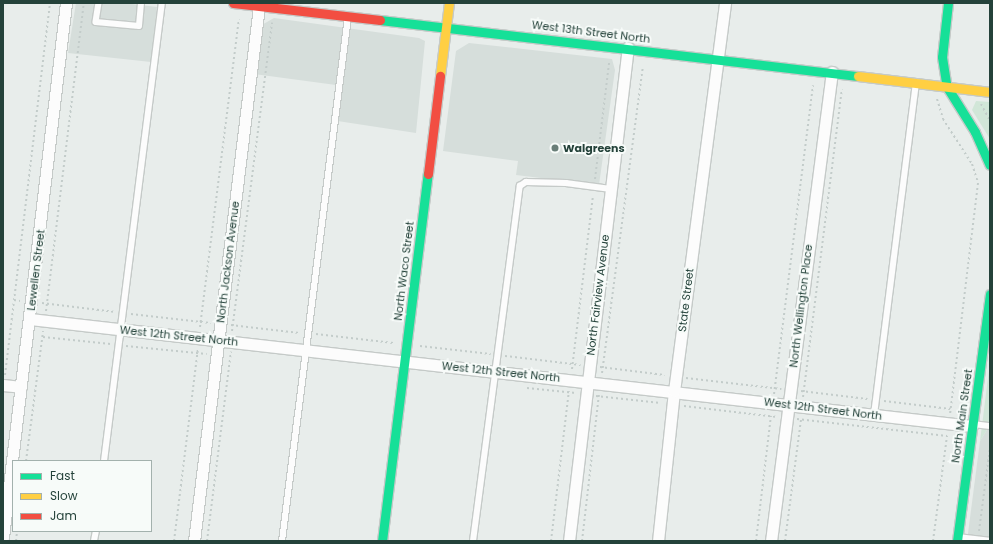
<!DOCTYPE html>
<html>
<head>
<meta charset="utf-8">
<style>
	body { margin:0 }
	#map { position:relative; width:993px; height:544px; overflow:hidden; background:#e8edeb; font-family:Poppins,sans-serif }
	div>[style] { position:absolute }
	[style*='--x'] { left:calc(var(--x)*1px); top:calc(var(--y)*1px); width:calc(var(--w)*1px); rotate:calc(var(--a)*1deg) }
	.built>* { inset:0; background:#d6dedb }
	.green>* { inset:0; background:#d1e6d8 }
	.path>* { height:2px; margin-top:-1px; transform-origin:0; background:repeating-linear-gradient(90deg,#c3ccca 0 2px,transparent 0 5px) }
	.roads { filter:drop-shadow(1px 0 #c5cac8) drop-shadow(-1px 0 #c5cac8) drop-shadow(0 1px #c5cac8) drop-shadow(0 -1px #c5cac8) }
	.lane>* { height:5.5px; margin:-2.75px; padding:0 2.75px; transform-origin:2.75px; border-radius:2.75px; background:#fcfcfc }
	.street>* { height:11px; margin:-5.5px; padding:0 5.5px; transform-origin:5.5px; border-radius:5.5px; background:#fcfcfc }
	.fast>* { height:9px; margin:-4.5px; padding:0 4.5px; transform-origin:4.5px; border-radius:4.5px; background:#16e098 }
	.slow>* { height:9px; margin:-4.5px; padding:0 4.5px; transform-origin:4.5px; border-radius:4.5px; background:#ffcf43 }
	.jam>* { height:9px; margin:-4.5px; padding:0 4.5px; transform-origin:4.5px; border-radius:4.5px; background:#f24e42 }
	.dots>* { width:11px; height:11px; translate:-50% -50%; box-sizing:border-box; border:2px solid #f7fbf9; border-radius:50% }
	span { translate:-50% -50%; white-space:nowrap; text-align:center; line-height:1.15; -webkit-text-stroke:4px #f7fbf9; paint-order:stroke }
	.street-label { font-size:11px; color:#24423a }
	.poi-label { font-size:11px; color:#24423a; font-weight:700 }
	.left { translate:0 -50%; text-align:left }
	.frame { position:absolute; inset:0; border:4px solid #24423a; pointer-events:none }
	.legend { position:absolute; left:12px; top:460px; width:140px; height:72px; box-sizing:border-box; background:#f7fbf9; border:1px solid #a3b1ad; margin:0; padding:5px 7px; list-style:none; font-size:12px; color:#24423a }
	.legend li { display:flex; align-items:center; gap:8px; height:20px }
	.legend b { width:20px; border:1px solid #a3b1ad }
</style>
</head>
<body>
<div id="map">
	<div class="built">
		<div style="clip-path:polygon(76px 3px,124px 3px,157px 7px,151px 62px,68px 53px)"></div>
		<div style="clip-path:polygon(274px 18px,419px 38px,425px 41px,416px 133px,331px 120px,336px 85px,254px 74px,260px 26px)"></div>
		<div style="clip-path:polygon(469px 43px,612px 59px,615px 70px,599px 185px,516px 175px,518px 161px,443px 151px,456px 51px)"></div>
		<div style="clip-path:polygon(990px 425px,990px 541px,967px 541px,980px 441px)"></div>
	</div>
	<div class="green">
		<div style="clip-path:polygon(976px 101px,990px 102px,990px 139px,972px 110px)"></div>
		<div style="clip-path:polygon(990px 362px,990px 425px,980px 441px)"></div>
	</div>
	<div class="path">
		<div style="--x:937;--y:99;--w:21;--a:73"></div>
		<div style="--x:943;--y:119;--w:54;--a:57.2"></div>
		<div style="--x:972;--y:164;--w:20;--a:72"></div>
		<div style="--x:978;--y:183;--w:233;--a:96.9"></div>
		<div style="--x:981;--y:104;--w:19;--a:62"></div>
		<div style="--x:595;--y:179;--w:117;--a:-83.1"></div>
		<div style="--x:14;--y:300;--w:6;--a:9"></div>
		<div style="--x:42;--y:303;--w:74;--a:7"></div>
		<div style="--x:46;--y:311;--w:310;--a:-83"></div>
		<div style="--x:131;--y:314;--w:80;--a:6.5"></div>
		<div style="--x:231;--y:325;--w:69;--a:6.6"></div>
		<div style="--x:200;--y:327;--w:310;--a:-82.8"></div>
		<div style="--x:232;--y:331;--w:311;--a:-82.6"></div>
		<div style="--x:316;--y:334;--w:78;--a:6.7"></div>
		<div style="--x:43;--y:337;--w:68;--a:5.9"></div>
		<div style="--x:126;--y:346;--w:81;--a:5.6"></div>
		<div style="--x:420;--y:346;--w:71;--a:6.4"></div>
		<div style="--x:505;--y:356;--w:76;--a:6.8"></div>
		<div style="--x:600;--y:367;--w:65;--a:7"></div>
		<div style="--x:572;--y:369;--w:175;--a:-83.1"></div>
		<div style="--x:602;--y:373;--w:309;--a:-82.4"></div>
		<div style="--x:5;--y:375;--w:375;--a:-83.1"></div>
		<div style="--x:686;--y:378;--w:96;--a:6.6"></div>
		<div style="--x:527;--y:388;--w:49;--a:5.8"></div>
		<div style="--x:801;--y:391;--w:67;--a:6.8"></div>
		<div style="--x:774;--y:394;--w:311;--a:-82.8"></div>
		<div style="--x:596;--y:396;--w:65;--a:6.1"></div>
		<div style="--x:803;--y:397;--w:310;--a:-82.8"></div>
		<div style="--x:884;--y:401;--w:67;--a:6.8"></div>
		<div style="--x:684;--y:406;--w:94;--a:6.7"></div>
		<div style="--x:797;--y:419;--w:151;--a:6.5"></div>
		<div style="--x:26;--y:461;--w:131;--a:-82.5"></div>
		<div style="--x:979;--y:531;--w:85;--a:-82.5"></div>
		<div style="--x:16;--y:541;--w:10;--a:-84"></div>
		<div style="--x:174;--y:541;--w:194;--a:-82.9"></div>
		<div style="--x:207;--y:541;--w:191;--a:-82.8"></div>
		<div style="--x:551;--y:541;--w:151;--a:-83.2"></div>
		<div style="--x:582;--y:541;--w:147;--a:-83.4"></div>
		<div style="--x:756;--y:541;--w:126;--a:-83.2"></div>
		<div style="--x:785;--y:541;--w:123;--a:-82.5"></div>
		<div style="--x:933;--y:541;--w:106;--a:-82.4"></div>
	</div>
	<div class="roads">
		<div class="lane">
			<div style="--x:99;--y:3;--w:19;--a:99"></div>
			<div style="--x:96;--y:22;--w:43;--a:5.3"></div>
			<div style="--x:139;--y:26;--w:23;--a:-85"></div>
			<div style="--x:874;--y:415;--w:335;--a:-82.8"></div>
			<div style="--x:973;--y:424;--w:17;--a:7"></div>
			<div style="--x:104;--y:461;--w:462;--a:-82.8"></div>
			<div style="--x:958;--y:537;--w:31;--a:7"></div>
			<div style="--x:94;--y:541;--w:10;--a:-79"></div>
			<div style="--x:282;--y:541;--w:528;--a:-82.82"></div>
			<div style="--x:473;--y:541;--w:358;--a:-82.5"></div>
			<div style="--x:520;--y:186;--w:7;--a:-34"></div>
			<div style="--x:526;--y:182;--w:40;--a:1.4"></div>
			<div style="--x:566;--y:183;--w:45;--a:7.6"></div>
		</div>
		<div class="street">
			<div style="--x:30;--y:319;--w:948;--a:6.48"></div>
			<div style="--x:3;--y:385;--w:18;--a:6"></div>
			<div style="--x:3;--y:537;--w:538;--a:-83.27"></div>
			<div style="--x:194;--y:541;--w:539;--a:-83.07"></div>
			<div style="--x:569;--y:541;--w:497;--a:-83.2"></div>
			<div style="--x:658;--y:541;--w:151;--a:-83.9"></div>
			<div style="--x:674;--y:391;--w:391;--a:-82.5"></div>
			<div style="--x:771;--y:541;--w:473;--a:-82.6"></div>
		</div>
		<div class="fast">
			<div style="--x:948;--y:3;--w:54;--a:96.3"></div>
			<div style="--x:942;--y:57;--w:30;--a:81"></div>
			<div style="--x:947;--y:87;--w:53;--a:58.1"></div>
			<div style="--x:975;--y:132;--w:36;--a:66"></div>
			<div style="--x:380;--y:20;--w:481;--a:6.7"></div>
			<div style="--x:382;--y:541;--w:370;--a:-82.9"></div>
			<div style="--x:957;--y:541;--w:249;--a:-82.4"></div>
		</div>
		<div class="slow">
			<div style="--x:440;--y:76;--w:74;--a:-83"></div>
			<div style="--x:858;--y:76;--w:133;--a:6.9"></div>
		</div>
		<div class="jam">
			<div style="--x:233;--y:3;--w:148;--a:6.6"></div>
			<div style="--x:428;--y:174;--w:99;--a:-83"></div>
		</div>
	</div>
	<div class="dots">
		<div style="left:555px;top:148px;background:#697e78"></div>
	</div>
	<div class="street-label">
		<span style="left:591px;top:32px;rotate:7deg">West 13th Street North</span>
		<span style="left:228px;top:262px;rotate:-83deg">North Jackson Avenue</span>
		<span style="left:36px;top:270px;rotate:-83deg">Lewellen Street</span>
		<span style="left:404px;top:271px;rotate:-83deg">North Waco Street</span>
		<span style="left:598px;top:295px;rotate:-83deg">North Fairview Avenue</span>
		<span style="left:686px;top:300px;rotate:-83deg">State Street</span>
		<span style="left:801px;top:306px;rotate:-83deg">North Wellington Place</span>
		<span style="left:179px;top:336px;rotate:6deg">West 12th Street North</span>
		<span style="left:501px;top:372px;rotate:6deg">West 12th Street North</span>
		<span style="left:823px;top:409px;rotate:7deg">West 12th Street North</span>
		<span style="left:962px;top:416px;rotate:-82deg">North Main Street</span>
	</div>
	<div class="poi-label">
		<span class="left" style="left:563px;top:148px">Walgreens</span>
	</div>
	<div class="frame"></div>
	<ul class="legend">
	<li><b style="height:5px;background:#16e098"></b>Fast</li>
	<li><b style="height:5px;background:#ffcf43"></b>Slow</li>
	<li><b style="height:5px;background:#f24e42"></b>Jam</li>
	</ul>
</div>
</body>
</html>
